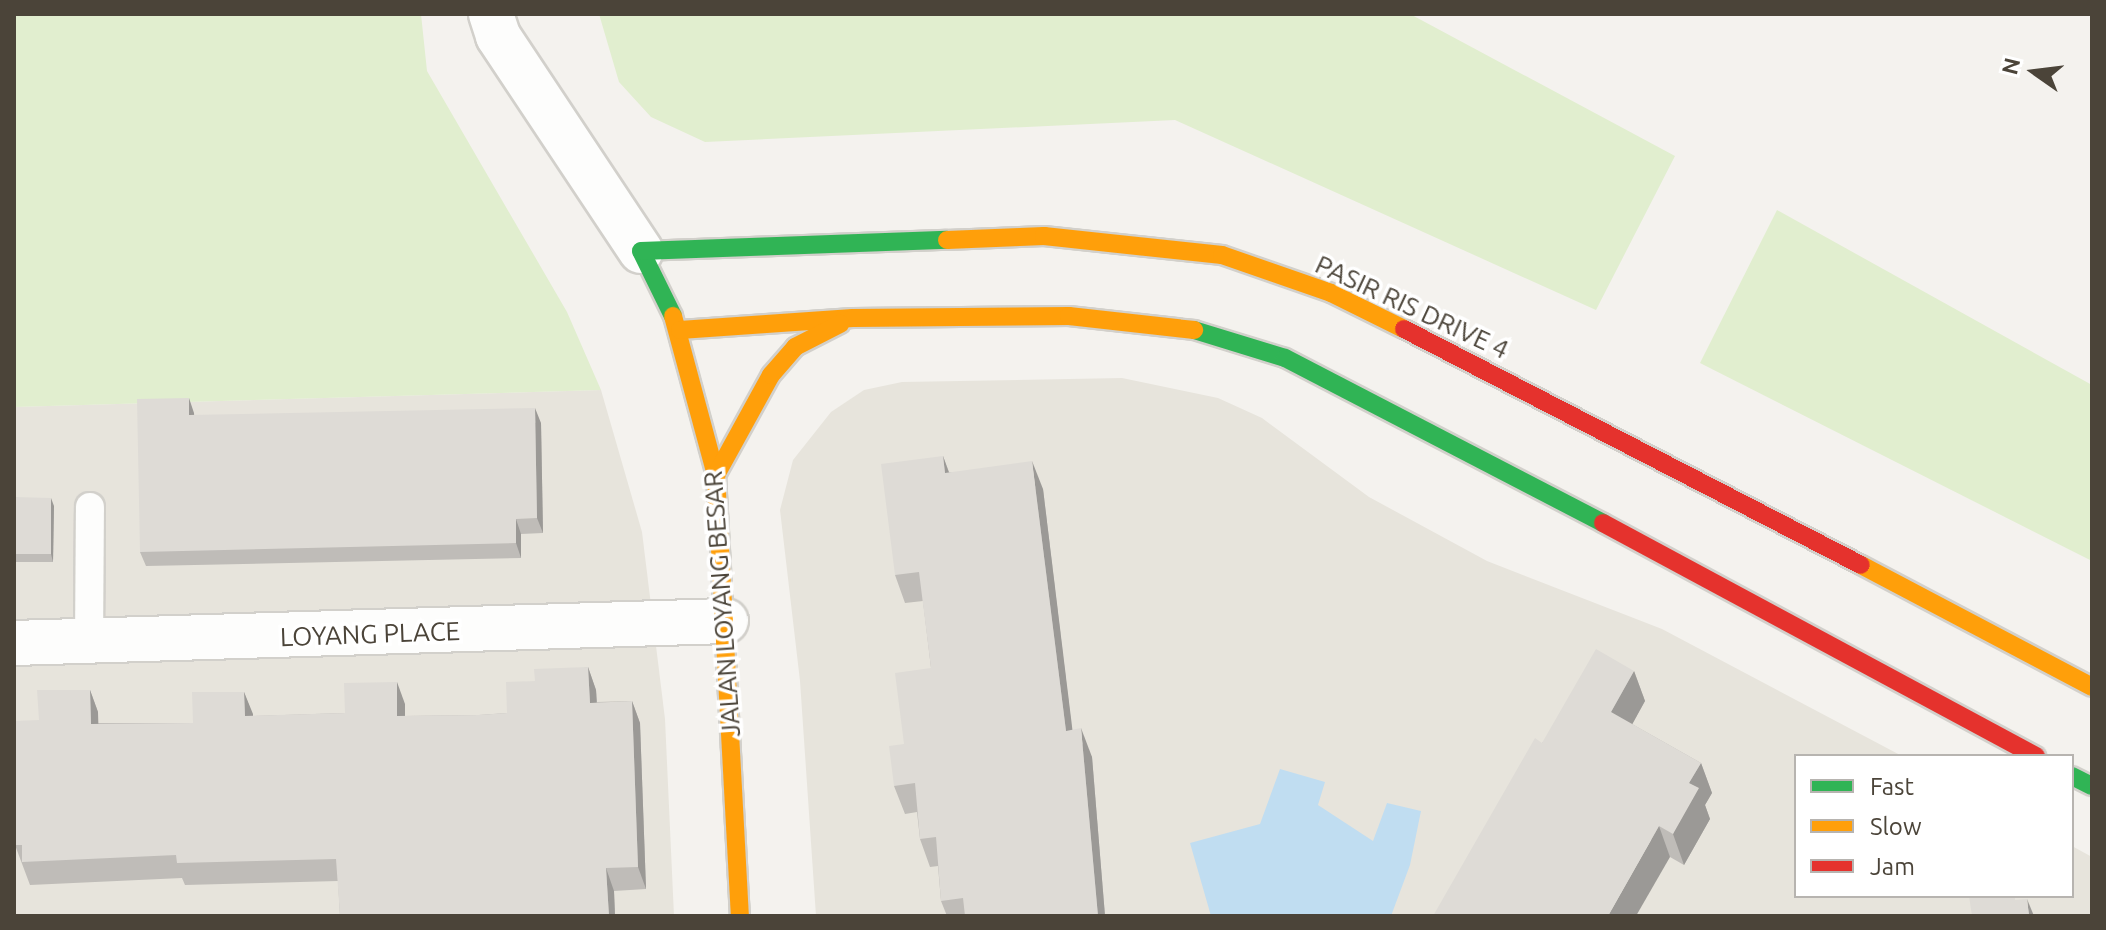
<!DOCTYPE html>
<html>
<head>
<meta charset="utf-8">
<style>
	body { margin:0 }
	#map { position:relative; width:2106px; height:930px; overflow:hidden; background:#f4f2ee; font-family:Ubuntu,sans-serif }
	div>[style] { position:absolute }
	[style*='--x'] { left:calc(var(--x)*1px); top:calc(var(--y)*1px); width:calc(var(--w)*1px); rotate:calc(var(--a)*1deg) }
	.residential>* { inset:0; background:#e7e4dc }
	.green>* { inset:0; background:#e1eecf }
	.water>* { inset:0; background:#c0ddf1 }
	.roads { filter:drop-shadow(2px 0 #d2d0cb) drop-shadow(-2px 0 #d2d0cb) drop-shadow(0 2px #d2d0cb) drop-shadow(0 -2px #d2d0cb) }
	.lane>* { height:28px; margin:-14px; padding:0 14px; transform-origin:14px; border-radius:14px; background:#fdfdfc }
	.street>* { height:44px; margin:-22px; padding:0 22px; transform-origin:22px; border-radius:22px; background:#fdfdfc }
	.fast>* { height:18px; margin:-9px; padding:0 9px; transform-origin:9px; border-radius:9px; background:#30b455 }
	.slow>* { height:18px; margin:-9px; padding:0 9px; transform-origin:9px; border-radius:9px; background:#ff9f0a }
	.jam>* { height:18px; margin:-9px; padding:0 9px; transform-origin:9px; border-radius:9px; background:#e5322d }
	.wall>* { inset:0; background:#bfbcb8 }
	.shaded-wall>* { inset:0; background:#9b9996 }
	.building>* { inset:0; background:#dedbd6 }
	span { translate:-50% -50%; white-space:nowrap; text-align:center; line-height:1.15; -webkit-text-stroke:7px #fff; paint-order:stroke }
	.street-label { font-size:26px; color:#4b4439 }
	.frame { position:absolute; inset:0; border:16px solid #4b4439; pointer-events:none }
	.legend { position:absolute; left:1794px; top:754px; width:280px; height:144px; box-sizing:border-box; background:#fff; border:2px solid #b7b4b0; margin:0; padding:10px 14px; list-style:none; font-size:24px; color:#4b4439 }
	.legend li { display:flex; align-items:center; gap:16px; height:40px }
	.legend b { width:40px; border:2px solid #b7b4b0 }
	.north { position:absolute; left:1994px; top:32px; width:80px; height:80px; -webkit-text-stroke:6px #fff; paint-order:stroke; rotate:284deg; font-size:22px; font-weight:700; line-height:32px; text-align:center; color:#4b4439 }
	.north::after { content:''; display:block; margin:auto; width:28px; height:36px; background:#4b4439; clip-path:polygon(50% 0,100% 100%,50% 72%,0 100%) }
</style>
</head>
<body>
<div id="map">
	<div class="residential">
		<div style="clip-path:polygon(1122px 378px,1218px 398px,1262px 418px,1369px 497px,1487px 561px,1662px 629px,1902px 756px,1796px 756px,1796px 896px,2072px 896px,2072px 846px,2092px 857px,2092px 916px,816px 916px,800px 681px,780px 510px,793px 460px,831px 412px,864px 390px,902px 382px)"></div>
		<div style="clip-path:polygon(601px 390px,642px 532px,665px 719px,674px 916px,14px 916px,14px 407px)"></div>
	</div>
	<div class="green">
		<div style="clip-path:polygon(14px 14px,421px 14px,427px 71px,567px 312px,601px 390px,14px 407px)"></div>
		<div style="clip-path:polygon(599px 14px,1410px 14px,1675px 156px,1596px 310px,1175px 120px,705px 142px,651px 117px,619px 82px)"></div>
		<div style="clip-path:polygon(1777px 210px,2092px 385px,2092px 561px,1700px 363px)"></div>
	</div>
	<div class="water">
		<div style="clip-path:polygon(1280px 769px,1325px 782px,1318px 805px,1373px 841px,1387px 803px,1421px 811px,1410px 865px,1391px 916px,1211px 916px,1190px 843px,1260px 824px)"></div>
	</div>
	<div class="roads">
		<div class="lane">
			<div style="--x:89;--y:642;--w:135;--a:-89.6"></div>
		</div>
		<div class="street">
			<div style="--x:491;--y:14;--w:23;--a:72"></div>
			<div style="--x:498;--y:36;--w:258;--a:56.4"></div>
			<div style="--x:14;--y:643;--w:712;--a:-1.77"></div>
		</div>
		<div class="fast">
			<div style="--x:673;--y:316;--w:72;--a:-116.2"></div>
			<div style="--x:641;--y:251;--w:306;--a:-2.1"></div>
			<div style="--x:1194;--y:330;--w:95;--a:17.1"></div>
			<div style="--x:1285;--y:358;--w:358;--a:27.4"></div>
			<div style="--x:2072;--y:776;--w:22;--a:27"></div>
		</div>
		<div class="slow">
			<div style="--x:947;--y:240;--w:97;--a:-2.4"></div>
			<div style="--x:1044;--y:236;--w:179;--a:6.1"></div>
			<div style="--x:1222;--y:255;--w:115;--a:19.2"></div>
			<div style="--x:1331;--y:293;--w:81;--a:26.3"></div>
			<div style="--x:673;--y:316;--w:165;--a:74.9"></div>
			<div style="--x:716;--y:475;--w:442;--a:86.9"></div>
			<div style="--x:680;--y:330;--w:173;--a:-4"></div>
			<div style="--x:853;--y:318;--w:216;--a:-0.5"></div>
			<div style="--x:1069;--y:316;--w:126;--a:6.4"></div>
			<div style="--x:716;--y:475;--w:114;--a:-61.2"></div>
			<div style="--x:771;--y:375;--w:37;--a:-49"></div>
			<div style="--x:795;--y:347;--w:51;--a:-27.1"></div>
			<div style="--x:1861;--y:565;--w:261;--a:27.8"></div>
		</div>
		<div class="jam">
			<div style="--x:1404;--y:329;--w:514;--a:27.31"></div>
			<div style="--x:1603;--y:523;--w:492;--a:28.3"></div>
		</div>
	</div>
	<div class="wall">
		<div style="clip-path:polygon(194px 413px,194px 415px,541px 423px,543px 533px,521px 534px,521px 558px,146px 566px,140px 552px)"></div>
		<div style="clip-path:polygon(943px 456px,949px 472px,1043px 489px,1072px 730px,1092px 757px,1105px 916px,947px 916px,941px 901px,938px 866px,930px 867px,920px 839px,917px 812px,905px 814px,894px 786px,904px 744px,931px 668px,923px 601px,905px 603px,895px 575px)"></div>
		<div style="clip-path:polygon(14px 497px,54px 506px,53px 562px,14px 562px)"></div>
		<div style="clip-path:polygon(588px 667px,596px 690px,597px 702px,632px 701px,640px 723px,646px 889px,614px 891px,615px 916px,340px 916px,338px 881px,185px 885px,182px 878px,30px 885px,15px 845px,39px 720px,90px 690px,98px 712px,98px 723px,193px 723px,244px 692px,253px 716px,345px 713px,405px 704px,405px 716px,479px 715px,507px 713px,535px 681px)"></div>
		<div style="clip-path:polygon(1634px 671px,1645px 701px,1632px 724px,1701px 763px,1712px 793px,1705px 805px,1710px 819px,1684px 865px,1670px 857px,1542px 743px)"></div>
	</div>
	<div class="shaded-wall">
		<div style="clip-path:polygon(189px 398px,194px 413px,195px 430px,189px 415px)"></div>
		<div style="clip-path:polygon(535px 408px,541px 423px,543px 533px,537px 518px)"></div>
		<div style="clip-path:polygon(943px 456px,953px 484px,945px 473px)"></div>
		<div style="clip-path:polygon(1032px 461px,1043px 489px,1076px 759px,1066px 731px)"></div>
		<div style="clip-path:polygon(51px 498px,54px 506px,53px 562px,51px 554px)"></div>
		<div style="clip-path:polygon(516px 519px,521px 534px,521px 558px,516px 543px)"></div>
		<div style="clip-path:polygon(588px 667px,596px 690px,598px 725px,590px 703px)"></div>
		<div style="clip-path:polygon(1634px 671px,1645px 701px,1622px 743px,1611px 712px)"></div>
		<div style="clip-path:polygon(397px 682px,405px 704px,405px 738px,397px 716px)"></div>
		<div style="clip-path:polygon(90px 690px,98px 712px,99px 746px,91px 724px)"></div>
		<div style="clip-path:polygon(244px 692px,253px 714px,253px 738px,245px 716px)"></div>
		<div style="clip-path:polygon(632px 701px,640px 723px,646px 889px,638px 867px)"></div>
		<div style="clip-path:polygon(1081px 728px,1092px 757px,1105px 916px,1098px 916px)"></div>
		<div style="clip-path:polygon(1701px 763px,1712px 793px,1705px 805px,1710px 819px,1684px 865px,1673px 834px,1689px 783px)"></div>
		<div style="clip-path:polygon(1659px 826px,1670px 857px,1636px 916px,1608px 916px)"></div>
		<div style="clip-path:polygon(606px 868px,614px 891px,615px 916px,609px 916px)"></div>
		<div style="clip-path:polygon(2027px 899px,2034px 916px,2029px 916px)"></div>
	</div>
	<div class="building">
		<div style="clip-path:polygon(189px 398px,189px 415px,535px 408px,537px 518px,516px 519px,516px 543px,140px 552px,137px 399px)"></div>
		<div style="clip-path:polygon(943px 456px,945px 473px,1032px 461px,1066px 731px,1081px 728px,1098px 916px,965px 916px,963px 898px,941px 901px,936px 837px,920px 839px,915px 783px,894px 786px,889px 746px,904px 744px,895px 673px,931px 668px,919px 572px,895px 575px,881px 464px)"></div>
		<div style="clip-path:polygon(14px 497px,51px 498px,51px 554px,14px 554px)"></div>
		<div style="clip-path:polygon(1596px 649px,1634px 671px,1611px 712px,1701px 763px,1689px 783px,1699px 788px,1673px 834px,1659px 826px,1608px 916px,1433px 916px,1535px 738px,1542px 743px)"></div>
		<div style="clip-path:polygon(588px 667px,590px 703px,632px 701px,638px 867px,606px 868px,609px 916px,340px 916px,336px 859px,177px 863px,176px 855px,22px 862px,22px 845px,15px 845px,14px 721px,39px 720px,37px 690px,90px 690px,91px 724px,193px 723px,192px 692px,244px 692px,245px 716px,345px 713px,344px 683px,397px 682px,397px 716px,479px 715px,507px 713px,506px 682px,535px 681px,534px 669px)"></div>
		<div style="clip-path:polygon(1969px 896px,2015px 896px,2015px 900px,2027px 899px,2029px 916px,1972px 916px)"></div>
	</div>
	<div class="street-label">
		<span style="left:1412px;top:307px;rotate:25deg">PASIR RIS DRIVE 4</span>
		<span style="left:722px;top:604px;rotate:-94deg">JALAN LOYANG BESAR</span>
		<span style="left:370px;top:634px;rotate:-2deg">LOYANG PLACE</span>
	</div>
	<div class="frame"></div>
	<ul class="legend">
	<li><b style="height:10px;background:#30b455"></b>Fast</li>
	<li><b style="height:10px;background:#ff9f0a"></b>Slow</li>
	<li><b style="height:10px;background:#e5322d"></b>Jam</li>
	</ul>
	<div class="north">N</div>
</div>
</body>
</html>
